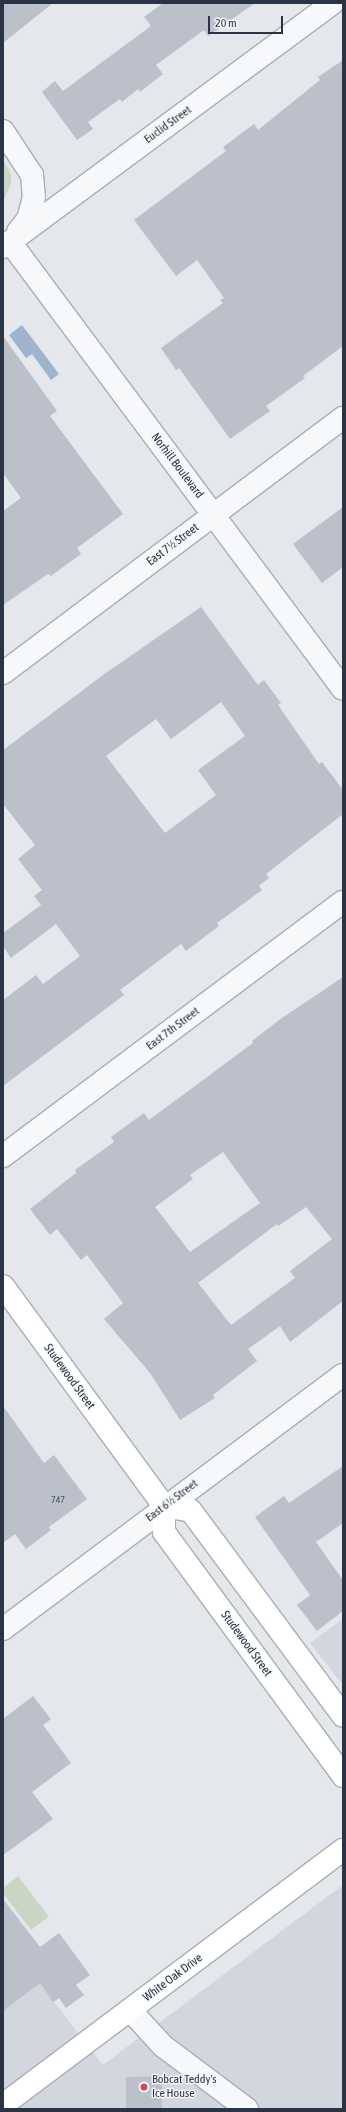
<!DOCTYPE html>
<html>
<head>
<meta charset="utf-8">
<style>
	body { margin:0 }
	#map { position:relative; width:346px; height:2112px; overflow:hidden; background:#e4e7ec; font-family:"Asap Condensed",sans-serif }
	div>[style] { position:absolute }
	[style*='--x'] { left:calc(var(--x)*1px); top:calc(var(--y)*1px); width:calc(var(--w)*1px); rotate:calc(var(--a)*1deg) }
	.built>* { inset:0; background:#d2d6de }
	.green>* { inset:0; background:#c9d6c5 }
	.water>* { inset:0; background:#9fb4cc }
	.building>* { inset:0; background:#bbc0ca }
	.roads { filter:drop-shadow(1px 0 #a9aeb7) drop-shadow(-1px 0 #a9aeb7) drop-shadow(0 1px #a9aeb7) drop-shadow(0 -1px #a9aeb7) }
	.street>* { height:22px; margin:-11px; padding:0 11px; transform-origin:11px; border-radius:11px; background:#f7f8fa }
	.secondary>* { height:22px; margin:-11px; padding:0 11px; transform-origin:11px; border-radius:11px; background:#fff }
	.dots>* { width:11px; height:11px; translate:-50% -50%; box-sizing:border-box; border:2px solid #f4f6f9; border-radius:50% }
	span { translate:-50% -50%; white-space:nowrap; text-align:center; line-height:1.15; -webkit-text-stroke:3px #f4f6f9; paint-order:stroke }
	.number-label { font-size:10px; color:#4f5766 }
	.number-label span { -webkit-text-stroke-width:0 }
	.street-label { font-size:12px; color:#2b3445 }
	.poi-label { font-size:12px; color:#2b3445 }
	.left { translate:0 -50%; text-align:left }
	.frame { position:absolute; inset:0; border:4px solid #2b3445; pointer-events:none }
	.scale { position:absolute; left:208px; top:16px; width:75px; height:18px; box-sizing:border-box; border:2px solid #2b3445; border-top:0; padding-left:5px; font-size:12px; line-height:14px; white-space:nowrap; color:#2b3445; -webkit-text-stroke:3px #f4f6f9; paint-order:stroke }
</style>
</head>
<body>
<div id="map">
	<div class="built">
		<div style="clip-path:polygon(343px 1619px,343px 1685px,310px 1643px)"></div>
		<div style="clip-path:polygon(343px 1885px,343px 2109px,3px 2109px,3px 1936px,103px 2065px)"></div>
	</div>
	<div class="green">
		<div style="clip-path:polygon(3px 160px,11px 174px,11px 184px,3px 201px)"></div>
		<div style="clip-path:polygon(18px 1876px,49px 1917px,31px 1930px,3px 1893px,3px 1888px)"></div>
	</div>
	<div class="water">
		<div style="clip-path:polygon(22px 325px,59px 374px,51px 380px,32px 354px,26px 358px,9px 335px)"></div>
	</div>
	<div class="building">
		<div style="clip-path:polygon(3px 3px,53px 3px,3px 43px)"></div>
		<div style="clip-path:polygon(163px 3px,255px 3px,208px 36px,204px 30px,156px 65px,163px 74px,140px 92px,138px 89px,122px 102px,120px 99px,88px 122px,93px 129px,77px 140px,42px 92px,55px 81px,63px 91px,151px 26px,144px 17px)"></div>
		<div style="clip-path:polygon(343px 60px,343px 346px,303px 376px,305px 378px,266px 406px,270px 411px,230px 439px,179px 368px,176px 370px,161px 348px,223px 303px,220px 300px,224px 298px,197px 260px,176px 276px,134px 220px,226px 151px,223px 147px,254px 124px,258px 130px,320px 80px,318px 77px)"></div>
		<div style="clip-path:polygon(3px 336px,57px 411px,50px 416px,123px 514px,77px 548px,81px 554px,51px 576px,48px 574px,3px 605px,3px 511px,21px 498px,3px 473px)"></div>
		<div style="clip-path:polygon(343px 507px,343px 567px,322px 583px,293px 544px)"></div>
		<div style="clip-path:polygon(evenodd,201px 607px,258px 685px,264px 680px,281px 703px,278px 705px,319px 764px,322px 762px,343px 790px,343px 814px,266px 874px,269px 878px,259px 886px,262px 890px,217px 923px,219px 926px,186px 951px,181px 944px,120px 990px,124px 995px,3px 1086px,3px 1000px,36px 975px,43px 984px,80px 956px,56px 924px,11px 958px,3px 946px,3px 933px,41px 905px,34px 896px,42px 890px,18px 859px,35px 845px,3px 804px,3px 750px,103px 675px,201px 607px,221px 702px,245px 736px,198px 770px,216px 795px,165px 833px,106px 756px,156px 719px,171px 739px,221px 702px)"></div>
		<div style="clip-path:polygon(evenodd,343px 977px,343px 1301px,290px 1342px,280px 1326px,248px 1349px,257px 1361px,213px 1395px,215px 1398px,180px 1420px,150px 1373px,104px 1319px,123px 1303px,87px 1255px,81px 1260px,57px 1229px,50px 1235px,30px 1209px,76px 1173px,75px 1170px,114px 1142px,111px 1137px,144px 1113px,149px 1120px,253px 1043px,252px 1041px,279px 1020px,343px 977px,223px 1152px,260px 1203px,190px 1252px,155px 1207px,193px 1179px,190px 1175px,223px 1152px,343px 977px,306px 1207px,332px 1239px,290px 1271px,295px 1278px,231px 1325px,198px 1283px,277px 1224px,278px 1226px,306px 1207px)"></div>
		<div style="clip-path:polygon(3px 1406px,44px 1463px,54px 1455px,87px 1499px,49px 1527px,51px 1530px,26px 1549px,15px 1534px,3px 1543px)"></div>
		<div style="clip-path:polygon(343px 1466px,343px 1523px,316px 1542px,343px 1580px,343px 1611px,317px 1631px,297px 1605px,310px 1595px,255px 1517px,284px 1496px,289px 1503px)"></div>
		<div style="clip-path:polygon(33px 1696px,51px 1719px,43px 1725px,71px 1763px,32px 1792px,53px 1819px,3px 1855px,3px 1719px)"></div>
		<div style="clip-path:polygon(3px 1899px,40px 1947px,59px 1933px,90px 1975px,76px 1985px,84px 1995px,66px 2008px,59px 1998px,53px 2002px,40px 1983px,3px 2011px)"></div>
		<div style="clip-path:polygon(162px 2076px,162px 2109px,126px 2109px,126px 2077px)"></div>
	</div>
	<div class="roads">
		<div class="street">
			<div style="--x:3;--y:131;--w:53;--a:56.6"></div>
			<div style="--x:32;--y:175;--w:22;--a:85"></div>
			<div style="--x:34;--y:197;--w:23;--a:105"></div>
			<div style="--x:28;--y:219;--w:16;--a:128"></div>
			<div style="--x:10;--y:242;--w:557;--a:53.32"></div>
			<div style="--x:3;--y:247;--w:410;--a:-36.5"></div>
			<div style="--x:3;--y:673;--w:425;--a:-36.9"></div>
			<div style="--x:3;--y:1156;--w:424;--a:-36.8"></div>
			<div style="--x:3;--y:1629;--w:424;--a:-36.8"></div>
			<div style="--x:130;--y:2010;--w:49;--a:47.5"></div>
			<div style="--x:163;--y:2046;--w:105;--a:36.9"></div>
		</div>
		<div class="secondary">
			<div style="--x:3;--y:1286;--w:273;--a:53.8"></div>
			<div style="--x:164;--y:1506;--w:26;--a:90"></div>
			<div style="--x:164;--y:1532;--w:303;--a:53.7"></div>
			<div style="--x:164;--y:1506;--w:27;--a:10"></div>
			<div style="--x:191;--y:1511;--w:255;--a:53.4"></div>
			<div style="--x:3;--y:2105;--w:425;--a:-36.9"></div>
		</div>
	</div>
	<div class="dots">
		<div style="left:144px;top:2087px;background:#d1495b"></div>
	</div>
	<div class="number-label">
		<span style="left:58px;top:1500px">747</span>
	</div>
	<div class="street-label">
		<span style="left:168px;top:125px;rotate:-36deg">Euclid Street</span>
		<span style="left:177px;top:466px;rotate:53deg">Norhill Boulevard</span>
		<span style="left:173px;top:545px;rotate:-37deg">East 7½ Street</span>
		<span style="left:173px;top:1029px;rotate:-37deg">East 7th Street</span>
		<span style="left:69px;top:1377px;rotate:54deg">Studewood Street</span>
		<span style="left:172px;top:1501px;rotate:-37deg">East 6½ Street</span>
		<span style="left:246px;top:1644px;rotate:54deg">Studewood Street</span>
		<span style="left:173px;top:1978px;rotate:-37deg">White Oak Drive</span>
	</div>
	<div class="poi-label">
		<span class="left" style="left:152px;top:2087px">Bobcat Teddy's<br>Ice House</span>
	</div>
	<div class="frame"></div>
	<div class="scale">20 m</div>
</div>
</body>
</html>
